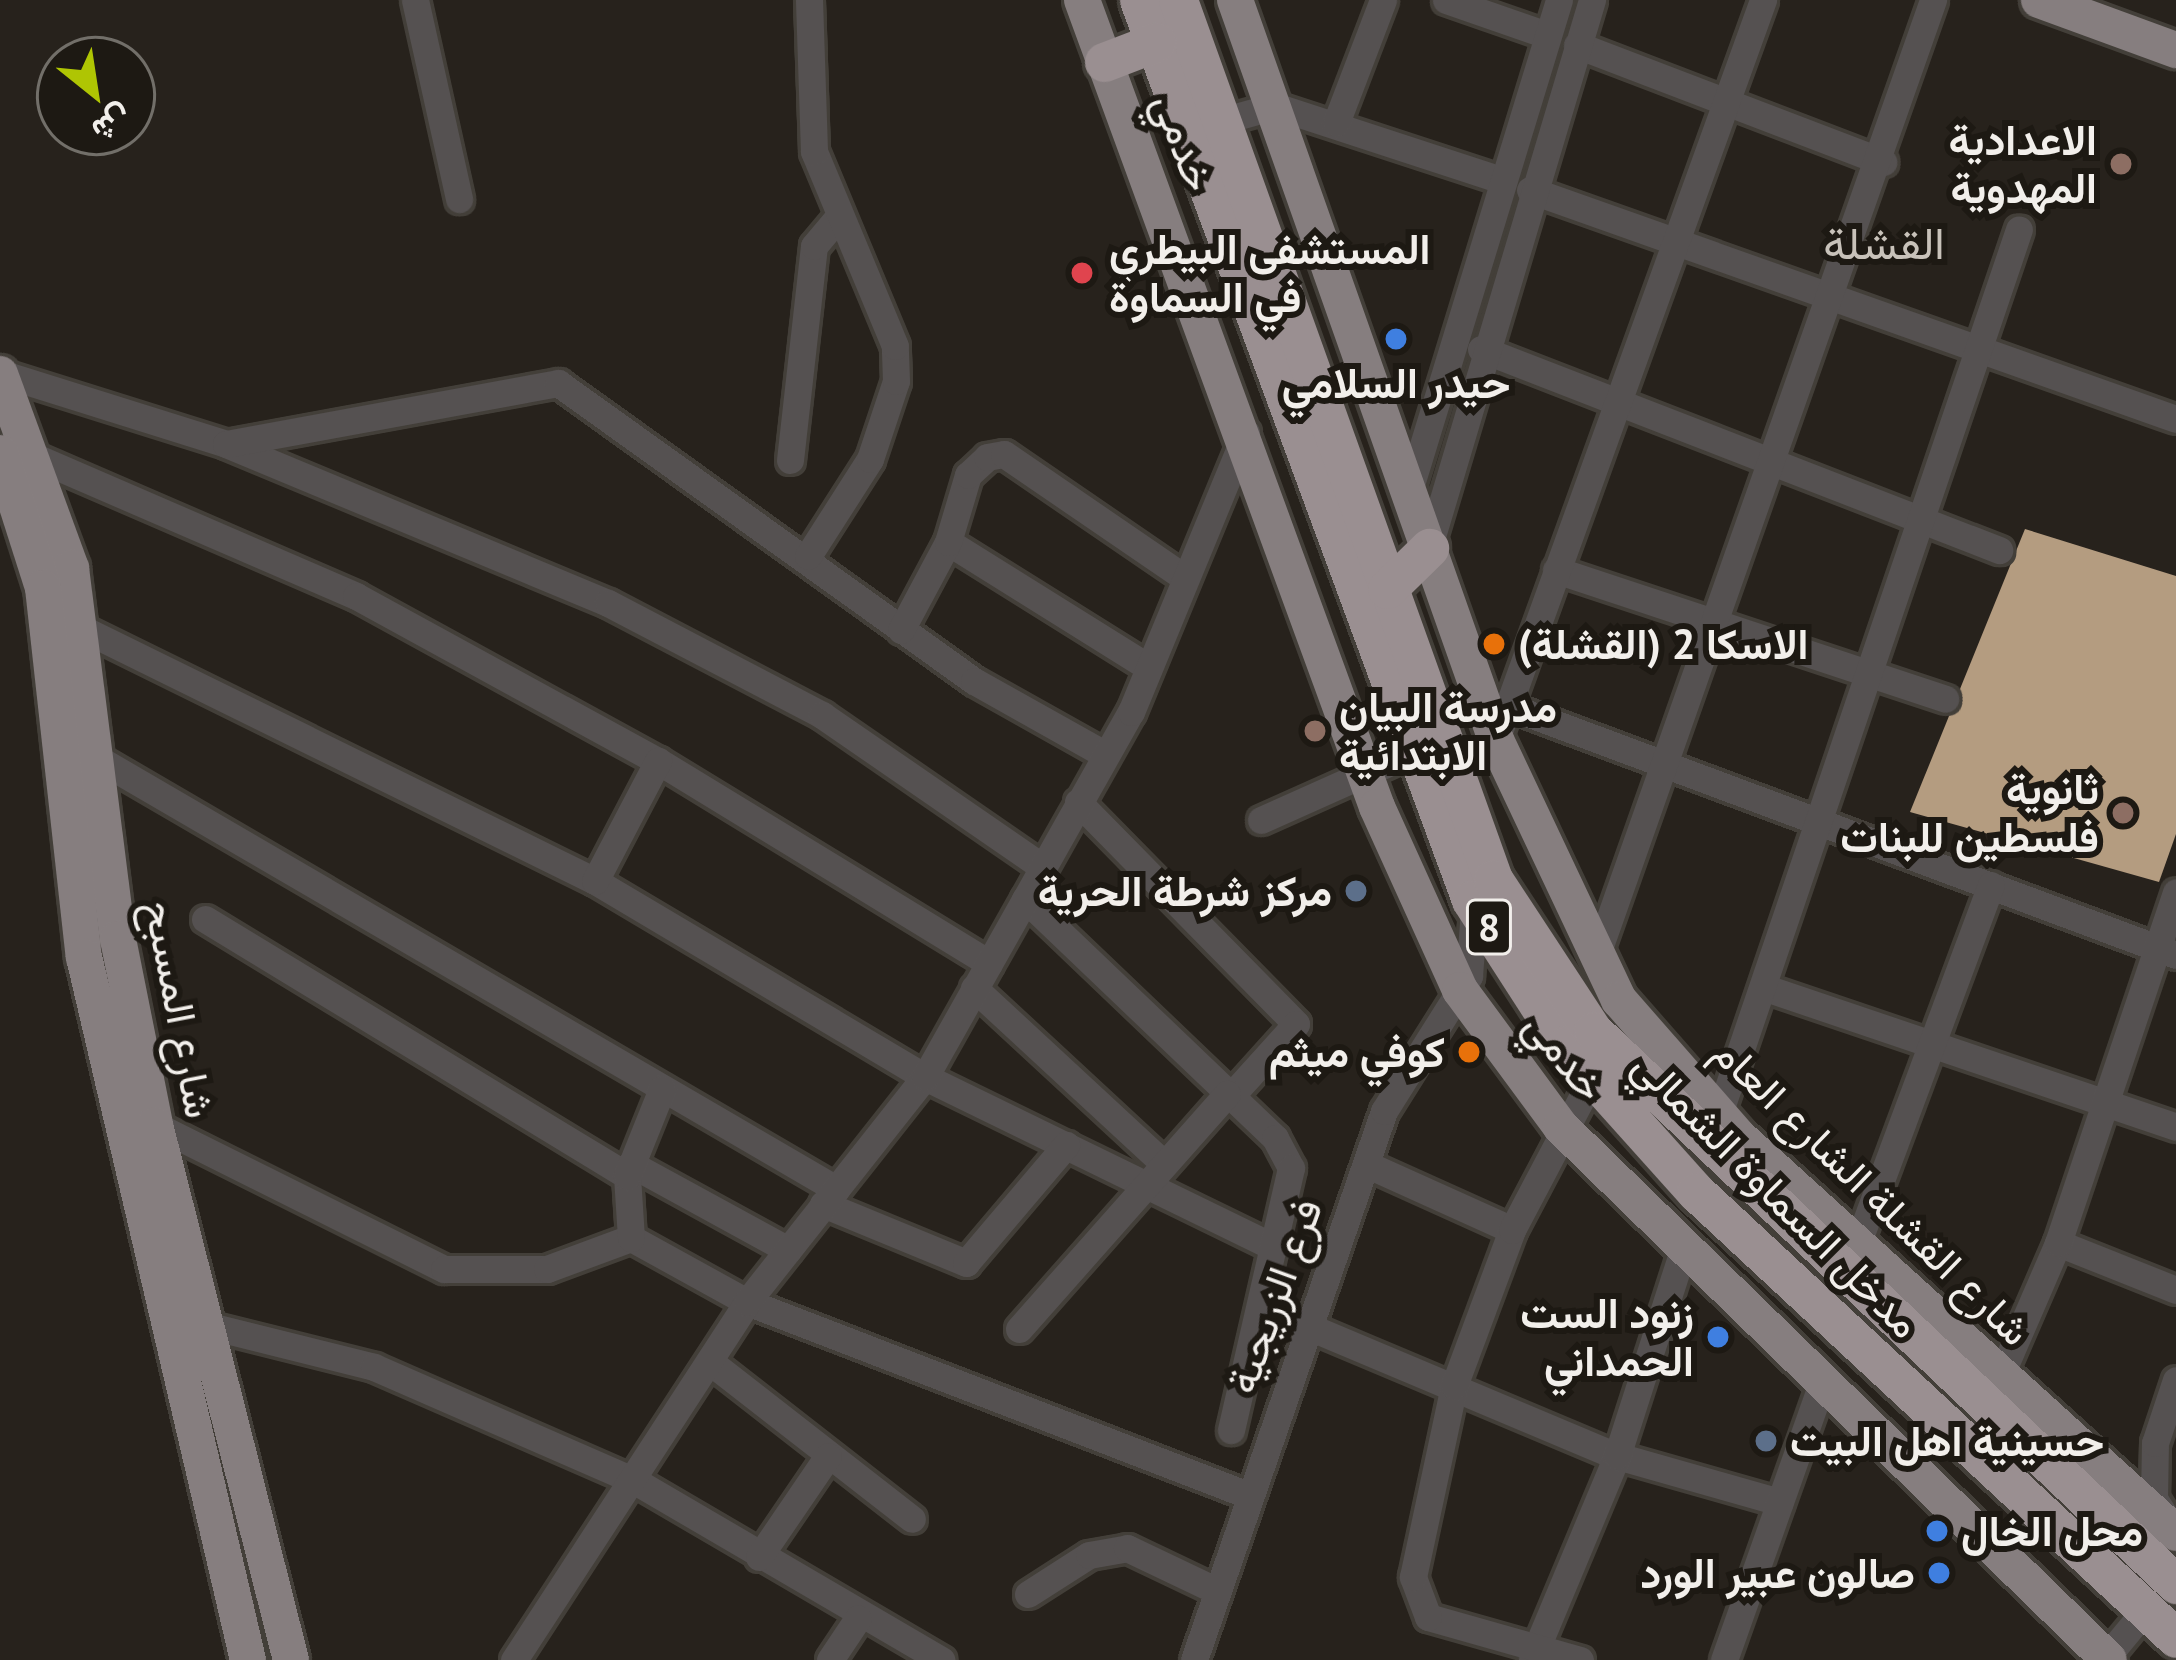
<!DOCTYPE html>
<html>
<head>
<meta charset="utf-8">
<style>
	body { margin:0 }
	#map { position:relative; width:2176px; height:1660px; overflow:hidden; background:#27221c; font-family:"PT Sans",Vazirmatn,sans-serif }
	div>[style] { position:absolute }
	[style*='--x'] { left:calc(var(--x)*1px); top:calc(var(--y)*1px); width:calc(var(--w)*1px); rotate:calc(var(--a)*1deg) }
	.building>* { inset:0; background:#b49c80 }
	.roads { filter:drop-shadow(3px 0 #433f39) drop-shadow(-3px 0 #433f39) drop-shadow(0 3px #433f39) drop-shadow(0 -3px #433f39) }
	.minor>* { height:27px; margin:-13.5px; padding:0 13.5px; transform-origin:13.5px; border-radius:13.5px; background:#555151 }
	.major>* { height:36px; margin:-18px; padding:0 18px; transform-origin:18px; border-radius:18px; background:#867e7f }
	.highway>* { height:39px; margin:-19.5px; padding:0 19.5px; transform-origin:19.5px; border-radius:19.5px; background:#9a8f91 }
	.dots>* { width:33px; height:33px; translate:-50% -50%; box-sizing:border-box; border:6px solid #1d1913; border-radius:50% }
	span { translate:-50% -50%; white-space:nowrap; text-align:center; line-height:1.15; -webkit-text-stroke:12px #1d1913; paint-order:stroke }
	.shield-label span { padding:3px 9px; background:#1d1913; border:3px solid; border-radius:9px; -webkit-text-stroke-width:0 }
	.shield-label { font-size:39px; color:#f2efeb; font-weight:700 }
	.poi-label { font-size:42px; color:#f2efeb; font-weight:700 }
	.right { translate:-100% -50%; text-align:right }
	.left { translate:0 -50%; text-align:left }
	.street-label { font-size:42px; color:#f2efeb }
	.neighbourhood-label { font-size:45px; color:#c8c2ba }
	.north { position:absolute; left:36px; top:36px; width:120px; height:120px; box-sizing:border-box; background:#1d1913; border:3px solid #726f69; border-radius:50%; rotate:150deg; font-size:33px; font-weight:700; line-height:48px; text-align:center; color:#f2efeb }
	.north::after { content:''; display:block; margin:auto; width:42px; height:54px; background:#afc503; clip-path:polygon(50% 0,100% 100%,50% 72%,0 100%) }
</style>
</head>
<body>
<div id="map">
	<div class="building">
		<div style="clip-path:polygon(2025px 529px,2176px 576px,2176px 834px,2159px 882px,1910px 812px)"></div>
	</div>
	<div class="roads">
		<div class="minor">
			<div style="--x:415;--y:0;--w:204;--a:77.5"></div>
			<div style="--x:1446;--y:0;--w:107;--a:19.1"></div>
			<div style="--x:1577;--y:45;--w:328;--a:20.9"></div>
			<div style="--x:1221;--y:121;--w:56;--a:-15.5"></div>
			<div style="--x:1275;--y:106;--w:235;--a:18.1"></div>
			<div style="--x:1336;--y:123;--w:132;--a:-69.1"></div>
			<div style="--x:1530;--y:190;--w:685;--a:19.52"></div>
			<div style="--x:1481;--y:349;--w:556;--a:21.21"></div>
			<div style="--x:0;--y:373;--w:237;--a:17.4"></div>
			<div style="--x:226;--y:444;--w:414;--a:22.6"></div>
			<div style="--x:608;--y:603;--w:242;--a:27.6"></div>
			<div style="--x:822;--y:715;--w:266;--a:34.6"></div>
			<div style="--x:226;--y:444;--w:338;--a:-10.4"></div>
			<div style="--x:558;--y:383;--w:512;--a:35.62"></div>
			<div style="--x:974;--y:681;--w:151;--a:29.3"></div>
			<div style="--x:35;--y:457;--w:350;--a:23.4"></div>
			<div style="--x:356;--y:596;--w:344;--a:28.7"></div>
			<div style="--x:658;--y:761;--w:388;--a:31.4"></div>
			<div style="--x:790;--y:460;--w:215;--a:-83.6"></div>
			<div style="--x:814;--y:246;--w:33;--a:-50"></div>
			<div style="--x:1409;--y:491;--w:513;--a:-73.01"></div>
			<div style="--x:948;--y:542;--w:236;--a:32"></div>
			<div style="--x:1430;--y:543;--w:567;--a:-73.39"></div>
			<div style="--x:808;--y:556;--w:115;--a:-57.4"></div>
			<div style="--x:870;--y:459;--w:82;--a:-71.6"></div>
			<div style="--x:896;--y:381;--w:35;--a:-92"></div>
			<div style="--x:895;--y:346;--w:211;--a:-112.6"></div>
			<div style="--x:814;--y:151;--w:151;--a:-91.9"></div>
			<div style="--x:1556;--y:570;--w:410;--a:18.3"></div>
			<div style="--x:77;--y:626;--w:577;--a:26.21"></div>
			<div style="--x:595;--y:881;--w:384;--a:30.7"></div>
			<div style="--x:925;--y:1077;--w:388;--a:26"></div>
			<div style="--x:901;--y:630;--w:100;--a:-61.9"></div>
			<div style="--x:948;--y:542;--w:70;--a:-73.4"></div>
			<div style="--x:968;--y:475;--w:26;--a:-43"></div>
			<div style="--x:987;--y:457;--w:17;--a:-10"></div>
			<div style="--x:1004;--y:454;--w:214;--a:34.4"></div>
			<div style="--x:1508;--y:706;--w:713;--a:20.44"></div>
			<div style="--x:1496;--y:740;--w:787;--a:-70.16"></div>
			<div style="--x:95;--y:757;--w:858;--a:30.24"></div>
			<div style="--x:1078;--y:802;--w:311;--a:45.5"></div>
			<div style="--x:1296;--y:1024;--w:98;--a:132.1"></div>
			<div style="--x:1261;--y:820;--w:164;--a:-24.1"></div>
			<div style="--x:595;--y:881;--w:136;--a:-62.3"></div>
			<div style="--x:1025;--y:899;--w:346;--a:43.7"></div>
			<div style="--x:1275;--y:1138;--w:34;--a:62"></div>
			<div style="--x:1291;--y:1168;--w:269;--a:102.9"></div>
			<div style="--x:205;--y:919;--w:494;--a:31.3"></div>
			<div style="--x:1596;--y:957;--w:1015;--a:-70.6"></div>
			<div style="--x:1763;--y:987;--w:436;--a:18.7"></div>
			<div style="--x:974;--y:988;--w:256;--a:42.8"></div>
			<div style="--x:1719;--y:1114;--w:934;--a:-71.27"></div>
			<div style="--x:155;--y:1125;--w:323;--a:26.5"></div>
			<div style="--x:444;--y:1269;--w:103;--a:0"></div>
			<div style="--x:547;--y:1269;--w:90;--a:-20.3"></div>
			<div style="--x:631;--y:1238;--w:132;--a:28.9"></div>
			<div style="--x:747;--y:1302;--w:537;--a:21.07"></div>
			<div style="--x:631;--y:1164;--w:179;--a:28.7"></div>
			<div style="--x:1366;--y:1164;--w:160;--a:24.3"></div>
			<div style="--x:823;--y:1204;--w:155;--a:22.4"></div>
			<div style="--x:966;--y:1263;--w:155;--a:-49.7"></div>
			<div style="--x:631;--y:1238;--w:62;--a:-93.7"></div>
			<div style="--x:627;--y:1176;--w:94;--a:-68.1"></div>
			<div style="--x:2058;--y:1243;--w:127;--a:21.7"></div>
			<div style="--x:1857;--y:1245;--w:384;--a:-69.6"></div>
			<div style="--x:206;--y:1325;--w:173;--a:14"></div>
			<div style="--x:374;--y:1367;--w:285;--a:23.6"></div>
			<div style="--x:635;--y:1481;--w:355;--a:30.3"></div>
			<div style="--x:1307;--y:1326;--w:336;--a:22.8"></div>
			<div style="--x:1617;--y:1456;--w:169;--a:15.8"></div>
			<div style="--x:1019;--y:1329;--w:314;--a:-48.5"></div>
			<div style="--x:713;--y:1364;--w:252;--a:37.9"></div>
			<div style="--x:2000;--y:1377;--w:146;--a:-66.6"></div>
			<div style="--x:2058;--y:1243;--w:370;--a:-71.4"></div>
			<div style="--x:2168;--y:1521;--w:26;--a:-122"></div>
			<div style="--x:2154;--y:1499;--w:56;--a:-89"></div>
			<div style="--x:2155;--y:1443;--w:66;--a:-71.6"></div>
			<div style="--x:759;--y:1557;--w:122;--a:-55.7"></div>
			<div style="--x:1028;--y:1594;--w:72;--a:-32.6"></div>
			<div style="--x:1089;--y:1555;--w:39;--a:-10"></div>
			<div style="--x:1127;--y:1548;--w:100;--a:25.5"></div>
			<div style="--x:1532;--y:1659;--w:220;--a:-67.3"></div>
			<div style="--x:1617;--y:1456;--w:219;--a:-72.2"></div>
			<div style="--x:514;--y:1660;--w:427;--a:-56.9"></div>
			<div style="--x:747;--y:1302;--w:287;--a:-51.7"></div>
			<div style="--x:925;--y:1077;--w:419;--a:-60.6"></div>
			<div style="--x:1131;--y:712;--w:302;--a:-67.6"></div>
			<div style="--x:830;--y:1660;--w:50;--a:-56.3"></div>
			<div style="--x:1194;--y:1660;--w:581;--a:-70.91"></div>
			<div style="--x:1384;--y:1111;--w:160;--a:-57.8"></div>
			<div style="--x:1469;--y:976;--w:66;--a:-85.7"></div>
			<div style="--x:1580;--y:1660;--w:158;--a:-164.2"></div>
			<div style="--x:1428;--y:1617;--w:43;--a:-110.6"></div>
			<div style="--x:1413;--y:1577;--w:195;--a:-77.9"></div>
			<div style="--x:1454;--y:1386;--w:166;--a:-69.6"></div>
			<div style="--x:1512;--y:1230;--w:172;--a:-62.2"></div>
			<div style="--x:1724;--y:1660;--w:296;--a:-70.5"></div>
			<div style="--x:2104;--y:1660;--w:67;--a:-50.4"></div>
		</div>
		<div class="major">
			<div style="--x:1082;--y:0;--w:859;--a:69.92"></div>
			<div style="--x:1377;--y:807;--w:201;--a:65.6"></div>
			<div style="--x:1460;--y:990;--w:170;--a:53.6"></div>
			<div style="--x:1561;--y:1127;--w:764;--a:44.21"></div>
			<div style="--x:1235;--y:0;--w:785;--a:70.57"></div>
			<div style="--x:1496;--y:740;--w:288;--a:64.7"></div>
			<div style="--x:1619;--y:1000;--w:181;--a:48.8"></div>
			<div style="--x:1738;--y:1136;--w:591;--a:42.19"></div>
			<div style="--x:2039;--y:0;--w:146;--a:20.1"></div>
			<div style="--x:0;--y:374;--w:207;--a:69.9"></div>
			<div style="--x:71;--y:568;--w:374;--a:82.8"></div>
			<div style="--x:118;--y:939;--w:190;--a:78.7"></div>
			<div style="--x:155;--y:1125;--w:552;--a:75.74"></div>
			<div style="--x:0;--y:453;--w:142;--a:72.3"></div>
			<div style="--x:43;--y:588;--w:371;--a:83.7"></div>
			<div style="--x:84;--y:957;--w:722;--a:76.87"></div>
		</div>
		<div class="highway">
			<div style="--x:1139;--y:0;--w:959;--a:69.75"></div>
			<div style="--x:1471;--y:900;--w:174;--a:57.2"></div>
			<div style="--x:1565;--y:1046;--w:196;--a:48.1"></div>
			<div style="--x:1696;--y:1192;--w:655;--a:42.9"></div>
			<div style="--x:1178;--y:0;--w:934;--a:70.28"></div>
			<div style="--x:1493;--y:879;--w:182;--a:56.7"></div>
			<div style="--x:1593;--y:1031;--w:804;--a:43.49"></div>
			<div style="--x:1104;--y:62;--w:56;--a:-21"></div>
			<div style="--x:1387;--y:589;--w:59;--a:-44.3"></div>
		</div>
	</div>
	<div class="dots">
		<div style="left:2121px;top:164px;background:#8d6e63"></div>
		<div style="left:1082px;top:273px;background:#e0444e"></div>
		<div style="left:1396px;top:339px;background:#3f7fe0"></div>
		<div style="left:1494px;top:644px;background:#e8710a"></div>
		<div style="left:1315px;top:731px;background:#8d6e63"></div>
		<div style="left:2123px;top:813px;background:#8d6e63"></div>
		<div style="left:1356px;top:891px;background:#5c6f8a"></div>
		<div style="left:1469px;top:1052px;background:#e8710a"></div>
		<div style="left:1718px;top:1337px;background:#3f7fe0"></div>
		<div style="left:1766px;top:1441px;background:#5c6f8a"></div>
		<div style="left:1937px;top:1531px;background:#3f7fe0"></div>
		<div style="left:1939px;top:1573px;background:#3f7fe0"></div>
	</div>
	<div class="shield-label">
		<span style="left:1489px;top:927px">8</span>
	</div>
	<div class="poi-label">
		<span class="right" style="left:2097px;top:164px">الاعدادية<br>المهدوية</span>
		<span class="left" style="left:1109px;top:273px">المستشفى البيطري<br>في السماوة</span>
		<span style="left:1396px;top:383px">حيدر السلامي</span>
		<span class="left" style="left:1518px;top:644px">الاسكا 2 (القشلة)</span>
		<span class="left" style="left:1339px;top:731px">مدرسة البيان<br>الابتدائية</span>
		<span class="right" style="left:2099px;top:813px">ثانوية<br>فلسطين للبنات</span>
		<span class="right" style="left:1332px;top:891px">مركز شرطة الحرية</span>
		<span class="right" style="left:1445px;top:1052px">كوفي ميثم</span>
		<span class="right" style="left:1694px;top:1337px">زنود الست<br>الحمداني</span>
		<span class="left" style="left:1790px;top:1441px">حسينية اهل البيت</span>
		<span class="left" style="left:1961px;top:1531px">محل الخال</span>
		<span class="right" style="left:1915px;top:1573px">صالون عبير الورد</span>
	</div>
	<div class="street-label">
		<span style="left:1184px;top:142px;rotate:69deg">خدمي</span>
		<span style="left:180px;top:1009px;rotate:79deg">شارع المسبح</span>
		<span style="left:1565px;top:1056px;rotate:51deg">خدمي</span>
		<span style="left:1872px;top:1191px;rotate:44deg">شارع القشلة الشارع العام</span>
		<span style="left:1777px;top:1194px;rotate:45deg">مدخل السماوة الشمالي</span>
		<span style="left:1274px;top:1296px;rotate:-70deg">فرع الزريجية</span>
	</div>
	<div class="neighbourhood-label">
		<span style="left:1884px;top:243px">القشلة</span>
	</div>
	<div class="north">ش</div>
</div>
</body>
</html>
